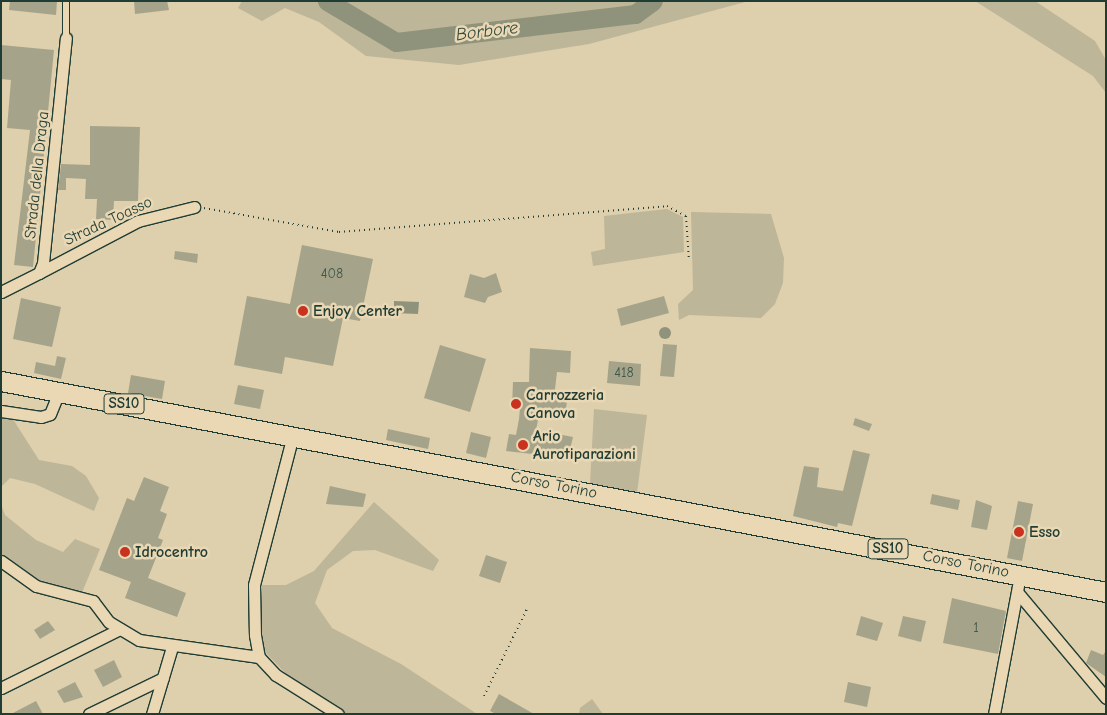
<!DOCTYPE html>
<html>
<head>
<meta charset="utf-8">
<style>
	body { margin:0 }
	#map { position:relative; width:1107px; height:715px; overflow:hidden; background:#decfad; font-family:"Comic Neue",sans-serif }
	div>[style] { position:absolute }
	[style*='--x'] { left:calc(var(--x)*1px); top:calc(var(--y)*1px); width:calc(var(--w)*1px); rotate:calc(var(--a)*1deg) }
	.green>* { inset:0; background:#beb699 }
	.water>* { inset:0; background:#8f937b }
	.round { border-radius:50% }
	.river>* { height:19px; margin:-9.5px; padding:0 9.5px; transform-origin:9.5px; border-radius:9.5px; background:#8f937b }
	.building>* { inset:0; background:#a5a48a }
	.path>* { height:2px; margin-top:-1px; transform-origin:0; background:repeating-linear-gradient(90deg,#1f3d34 0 1px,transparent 0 5px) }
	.roads { filter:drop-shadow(1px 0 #1f3d34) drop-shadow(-1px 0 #1f3d34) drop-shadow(0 1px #1f3d34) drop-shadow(0 -1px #1f3d34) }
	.service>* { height:5.5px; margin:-2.75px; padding:0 2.75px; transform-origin:2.75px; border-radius:2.75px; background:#ead8b5 }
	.minor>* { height:11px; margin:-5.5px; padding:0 5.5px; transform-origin:5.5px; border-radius:5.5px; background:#ead8b5 }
	.primary>* { height:19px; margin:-9.5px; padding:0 9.5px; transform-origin:9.5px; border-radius:9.5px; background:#ead8b5 }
	.dots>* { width:14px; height:14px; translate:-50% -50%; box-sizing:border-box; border:2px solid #ead8b5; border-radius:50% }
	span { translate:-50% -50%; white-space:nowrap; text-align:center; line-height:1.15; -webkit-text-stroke:5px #ead8b5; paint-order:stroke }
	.number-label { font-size:14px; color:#40574a }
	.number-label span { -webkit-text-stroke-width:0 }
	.shield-label span { padding:1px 4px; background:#ead8b5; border:1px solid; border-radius:4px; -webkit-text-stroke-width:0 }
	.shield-label { font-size:15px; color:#1f3d34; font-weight:700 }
	.street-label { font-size:16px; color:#1f3d34 }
	.poi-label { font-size:16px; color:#1f3d34; font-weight:700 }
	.left { translate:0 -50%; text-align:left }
	.water-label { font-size:18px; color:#304a3f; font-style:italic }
	.frame { position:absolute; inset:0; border:2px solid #1f3d34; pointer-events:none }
</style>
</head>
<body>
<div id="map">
	<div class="green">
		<div style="clip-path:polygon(242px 1px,749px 1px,589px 44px,459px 65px,366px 56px,319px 22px,285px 8px,262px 21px,238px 8px)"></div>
		<div style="clip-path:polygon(975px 1px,1035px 1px,1095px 41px,1106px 60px,1106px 93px,1093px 76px)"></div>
		<div style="clip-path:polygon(667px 209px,683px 217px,684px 252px,593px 266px,591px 252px,605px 249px,604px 216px)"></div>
		<div style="clip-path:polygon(691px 212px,771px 214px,784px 258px,783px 283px,775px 304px,761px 318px,689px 315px,679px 320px,678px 304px,693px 290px)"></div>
		<div style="clip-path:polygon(594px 409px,647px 415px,637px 493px,590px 483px)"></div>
		<div style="clip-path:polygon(1px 411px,9px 413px,39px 460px,72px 466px,86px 476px,99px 498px,94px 511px,35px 484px,10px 478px,1px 487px)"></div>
		<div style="clip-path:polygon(374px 502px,439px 560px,433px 571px,375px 550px,353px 551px,327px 570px,315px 603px,332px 628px,401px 664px,477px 714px,346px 714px,291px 679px,265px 652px,259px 612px,262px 585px,286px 585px,314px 571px)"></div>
		<div style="clip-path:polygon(1px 504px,5px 515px,36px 540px,63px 552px,75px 539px,100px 549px,81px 595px,36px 586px,1px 561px)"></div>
		<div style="clip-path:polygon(592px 699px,603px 714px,579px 714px,580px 708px)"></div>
	</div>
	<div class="water">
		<div style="clip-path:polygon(394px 301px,419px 302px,418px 314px,394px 313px)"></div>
		<div class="round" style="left:659px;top:327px;width:12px;height:12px"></div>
	</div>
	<div class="river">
		<div style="--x:327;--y:1;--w:80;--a:30.7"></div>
		<div style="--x:396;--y:42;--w:241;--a:-6.7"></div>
		<div style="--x:635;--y:14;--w:22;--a:-36"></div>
	</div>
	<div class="building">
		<div style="clip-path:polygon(10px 1px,57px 1px,56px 15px,9px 10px)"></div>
		<div style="clip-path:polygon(134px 1px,167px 1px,169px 10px,135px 14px)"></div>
		<div style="clip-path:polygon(1px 45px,54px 50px,33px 267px,14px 265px,30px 130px,7px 128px,11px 80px,1px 79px)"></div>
		<div style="clip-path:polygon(90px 126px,140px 127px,138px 201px,114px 201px,113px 220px,96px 219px,97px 199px,85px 199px,86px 179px,66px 178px,66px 190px,58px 190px,61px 164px,90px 165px)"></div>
		<div style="clip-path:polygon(302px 245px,373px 259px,360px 321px,343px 318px,333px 366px,285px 357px,282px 374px,234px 365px,247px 296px,290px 304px)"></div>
		<div style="clip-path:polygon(175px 251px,198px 254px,197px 263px,174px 259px)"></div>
		<div style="clip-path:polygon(496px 273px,502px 292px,488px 297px,485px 303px,464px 297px,470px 274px,484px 278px)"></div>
		<div style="clip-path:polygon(664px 296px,669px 313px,621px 326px,617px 309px)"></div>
		<div style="clip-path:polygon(21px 298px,61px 307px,52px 347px,13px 339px)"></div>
		<div style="clip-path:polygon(663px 344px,677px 345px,674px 377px,660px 376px)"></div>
		<div style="clip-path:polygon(440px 345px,486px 359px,470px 412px,424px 398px)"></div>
		<div style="clip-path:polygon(530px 348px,571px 351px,570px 373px,557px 372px,554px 398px,567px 400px,565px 419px,539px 415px,536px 430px,573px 437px,568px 458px,506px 451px,509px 434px,516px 435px,519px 419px,520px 408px,512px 407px,513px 382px,529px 382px)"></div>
		<div style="clip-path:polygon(57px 356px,66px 358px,61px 379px,34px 373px,36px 362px,55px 366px)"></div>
		<div style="clip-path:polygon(609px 361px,641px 364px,640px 386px,607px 383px)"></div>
		<div style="clip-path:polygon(131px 375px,165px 381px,162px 399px,128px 393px)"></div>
		<div style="clip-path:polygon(238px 385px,264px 390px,260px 409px,234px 404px)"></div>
		<div style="clip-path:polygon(855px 418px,872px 424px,869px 431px,853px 425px)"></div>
		<div style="clip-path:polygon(388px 429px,430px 438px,428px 449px,386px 440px)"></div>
		<div style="clip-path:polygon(471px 432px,491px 437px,486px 458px,466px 453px)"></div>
		<div style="clip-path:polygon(853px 450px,870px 454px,852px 526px,838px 523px,837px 527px,793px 516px,804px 466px,819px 468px,817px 487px,843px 491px)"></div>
		<div style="clip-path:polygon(144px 477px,169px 487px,160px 511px,167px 514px,158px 538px,163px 540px,148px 578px,186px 593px,177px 617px,125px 598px,131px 582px,99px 570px,127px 498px,134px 501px)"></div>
		<div style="clip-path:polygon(330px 486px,366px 494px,363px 507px,326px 504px)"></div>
		<div style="clip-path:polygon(932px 494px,960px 500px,958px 510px,930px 504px)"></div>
		<div style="clip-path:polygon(976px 500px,992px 506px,987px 530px,971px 527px)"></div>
		<div style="clip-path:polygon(1018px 501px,1033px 504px,1022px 561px,1007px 558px)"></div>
		<div style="clip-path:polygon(486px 555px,507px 562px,500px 583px,479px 576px)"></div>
		<div style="clip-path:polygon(952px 598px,1006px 611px,998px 654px,943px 643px)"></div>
		<div style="clip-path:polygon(861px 616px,883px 623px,877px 641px,856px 635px)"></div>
		<div style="clip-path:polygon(903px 616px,926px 621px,921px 642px,898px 636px)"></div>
		<div style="clip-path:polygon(48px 621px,55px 630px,40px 639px,34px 630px)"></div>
		<div style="clip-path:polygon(1091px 650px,1103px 655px,1106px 651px,1106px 677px,1086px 663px)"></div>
		<div style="clip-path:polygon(114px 660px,122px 677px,103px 687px,94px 670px)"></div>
		<div style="clip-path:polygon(75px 682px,83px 697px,64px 703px,57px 691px)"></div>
		<div style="clip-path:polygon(848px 682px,871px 687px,867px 707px,844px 702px)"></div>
		<div style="clip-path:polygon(499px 694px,534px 714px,496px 714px,490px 711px)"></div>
		<div style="clip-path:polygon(36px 701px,43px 714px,11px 714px)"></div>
	</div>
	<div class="path">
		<div style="--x:204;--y:208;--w:137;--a:10.1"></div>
		<div style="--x:339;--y:232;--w:329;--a:-4.5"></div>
		<div style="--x:667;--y:206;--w:21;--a:28"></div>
		<div style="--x:686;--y:216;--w:45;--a:86.2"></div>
		<div style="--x:484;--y:696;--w:97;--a:-63.7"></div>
	</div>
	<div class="roads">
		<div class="service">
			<div style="--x:66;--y:38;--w:37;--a:-90"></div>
		</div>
		<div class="minor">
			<div style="--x:39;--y:273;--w:112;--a:-27.7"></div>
			<div style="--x:138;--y:221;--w:58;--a:-14"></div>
			<div style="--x:1;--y:292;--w:42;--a:-26.6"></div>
			<div style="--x:39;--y:273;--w:11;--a:-68"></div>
			<div style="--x:43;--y:263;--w:226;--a:-84.2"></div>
			<div style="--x:1;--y:411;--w:40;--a:8.5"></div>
			<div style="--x:41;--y:417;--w:9;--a:-18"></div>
			<div style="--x:50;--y:414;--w:24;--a:-68"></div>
			<div style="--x:293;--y:435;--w:155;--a:104.6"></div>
			<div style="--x:254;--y:585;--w:50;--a:88.9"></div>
			<div style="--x:255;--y:635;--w:22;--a:80"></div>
			<div style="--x:259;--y:657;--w:25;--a:47"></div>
			<div style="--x:276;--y:675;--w:73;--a:32.2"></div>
			<div style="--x:1;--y:561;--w:43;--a:35.5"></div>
			<div style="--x:36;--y:586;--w:59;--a:14.7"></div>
			<div style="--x:93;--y:601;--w:26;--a:53"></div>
			<div style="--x:109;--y:622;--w:35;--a:31"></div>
			<div style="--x:139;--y:640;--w:121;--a:8.1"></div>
			<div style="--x:1018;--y:593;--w:137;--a:50"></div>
			<div style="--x:1;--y:688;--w:133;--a:-26.4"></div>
			<div style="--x:89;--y:714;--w:82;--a:-25.9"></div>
			<div style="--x:152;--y:714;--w:70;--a:-73.4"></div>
			<div style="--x:994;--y:714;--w:141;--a:-79.4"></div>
		</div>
		<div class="primary">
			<div style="--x:1;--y:381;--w:1125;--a:10.81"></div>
		</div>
	</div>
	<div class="dots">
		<div style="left:303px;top:311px;background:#c8321e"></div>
		<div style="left:516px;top:404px;background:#c8321e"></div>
		<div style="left:523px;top:445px;background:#c8321e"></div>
		<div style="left:1019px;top:532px;background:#c8321e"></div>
		<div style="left:125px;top:552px;background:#c8321e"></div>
	</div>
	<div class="number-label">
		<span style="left:332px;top:274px">408</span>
		<span style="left:624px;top:373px">418</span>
		<span style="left:976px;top:628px">1</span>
	</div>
	<div class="shield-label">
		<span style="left:124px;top:404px">SS10</span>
		<span style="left:888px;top:549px">SS10</span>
	</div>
	<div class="street-label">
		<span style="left:37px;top:175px;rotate:-84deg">Strada della Draga</span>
		<span style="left:108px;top:221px;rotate:-25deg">Strada Toasso</span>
		<span style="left:554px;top:485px;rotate:11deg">Corso Torino</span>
		<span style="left:966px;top:564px;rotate:11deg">Corso Torino</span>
	</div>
	<div class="poi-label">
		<span class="left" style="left:313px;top:311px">Enjoy Center</span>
		<span class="left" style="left:526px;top:404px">Carrozzeria<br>Canova</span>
		<span class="left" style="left:533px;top:445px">Ario<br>Aurotiparazioni</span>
		<span class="left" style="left:1029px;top:532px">Esso</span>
		<span class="left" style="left:135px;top:552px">Idrocentro</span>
	</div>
	<div class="water-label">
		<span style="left:487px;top:32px;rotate:-7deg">Borbore</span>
	</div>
	<div class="frame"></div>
</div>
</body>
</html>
